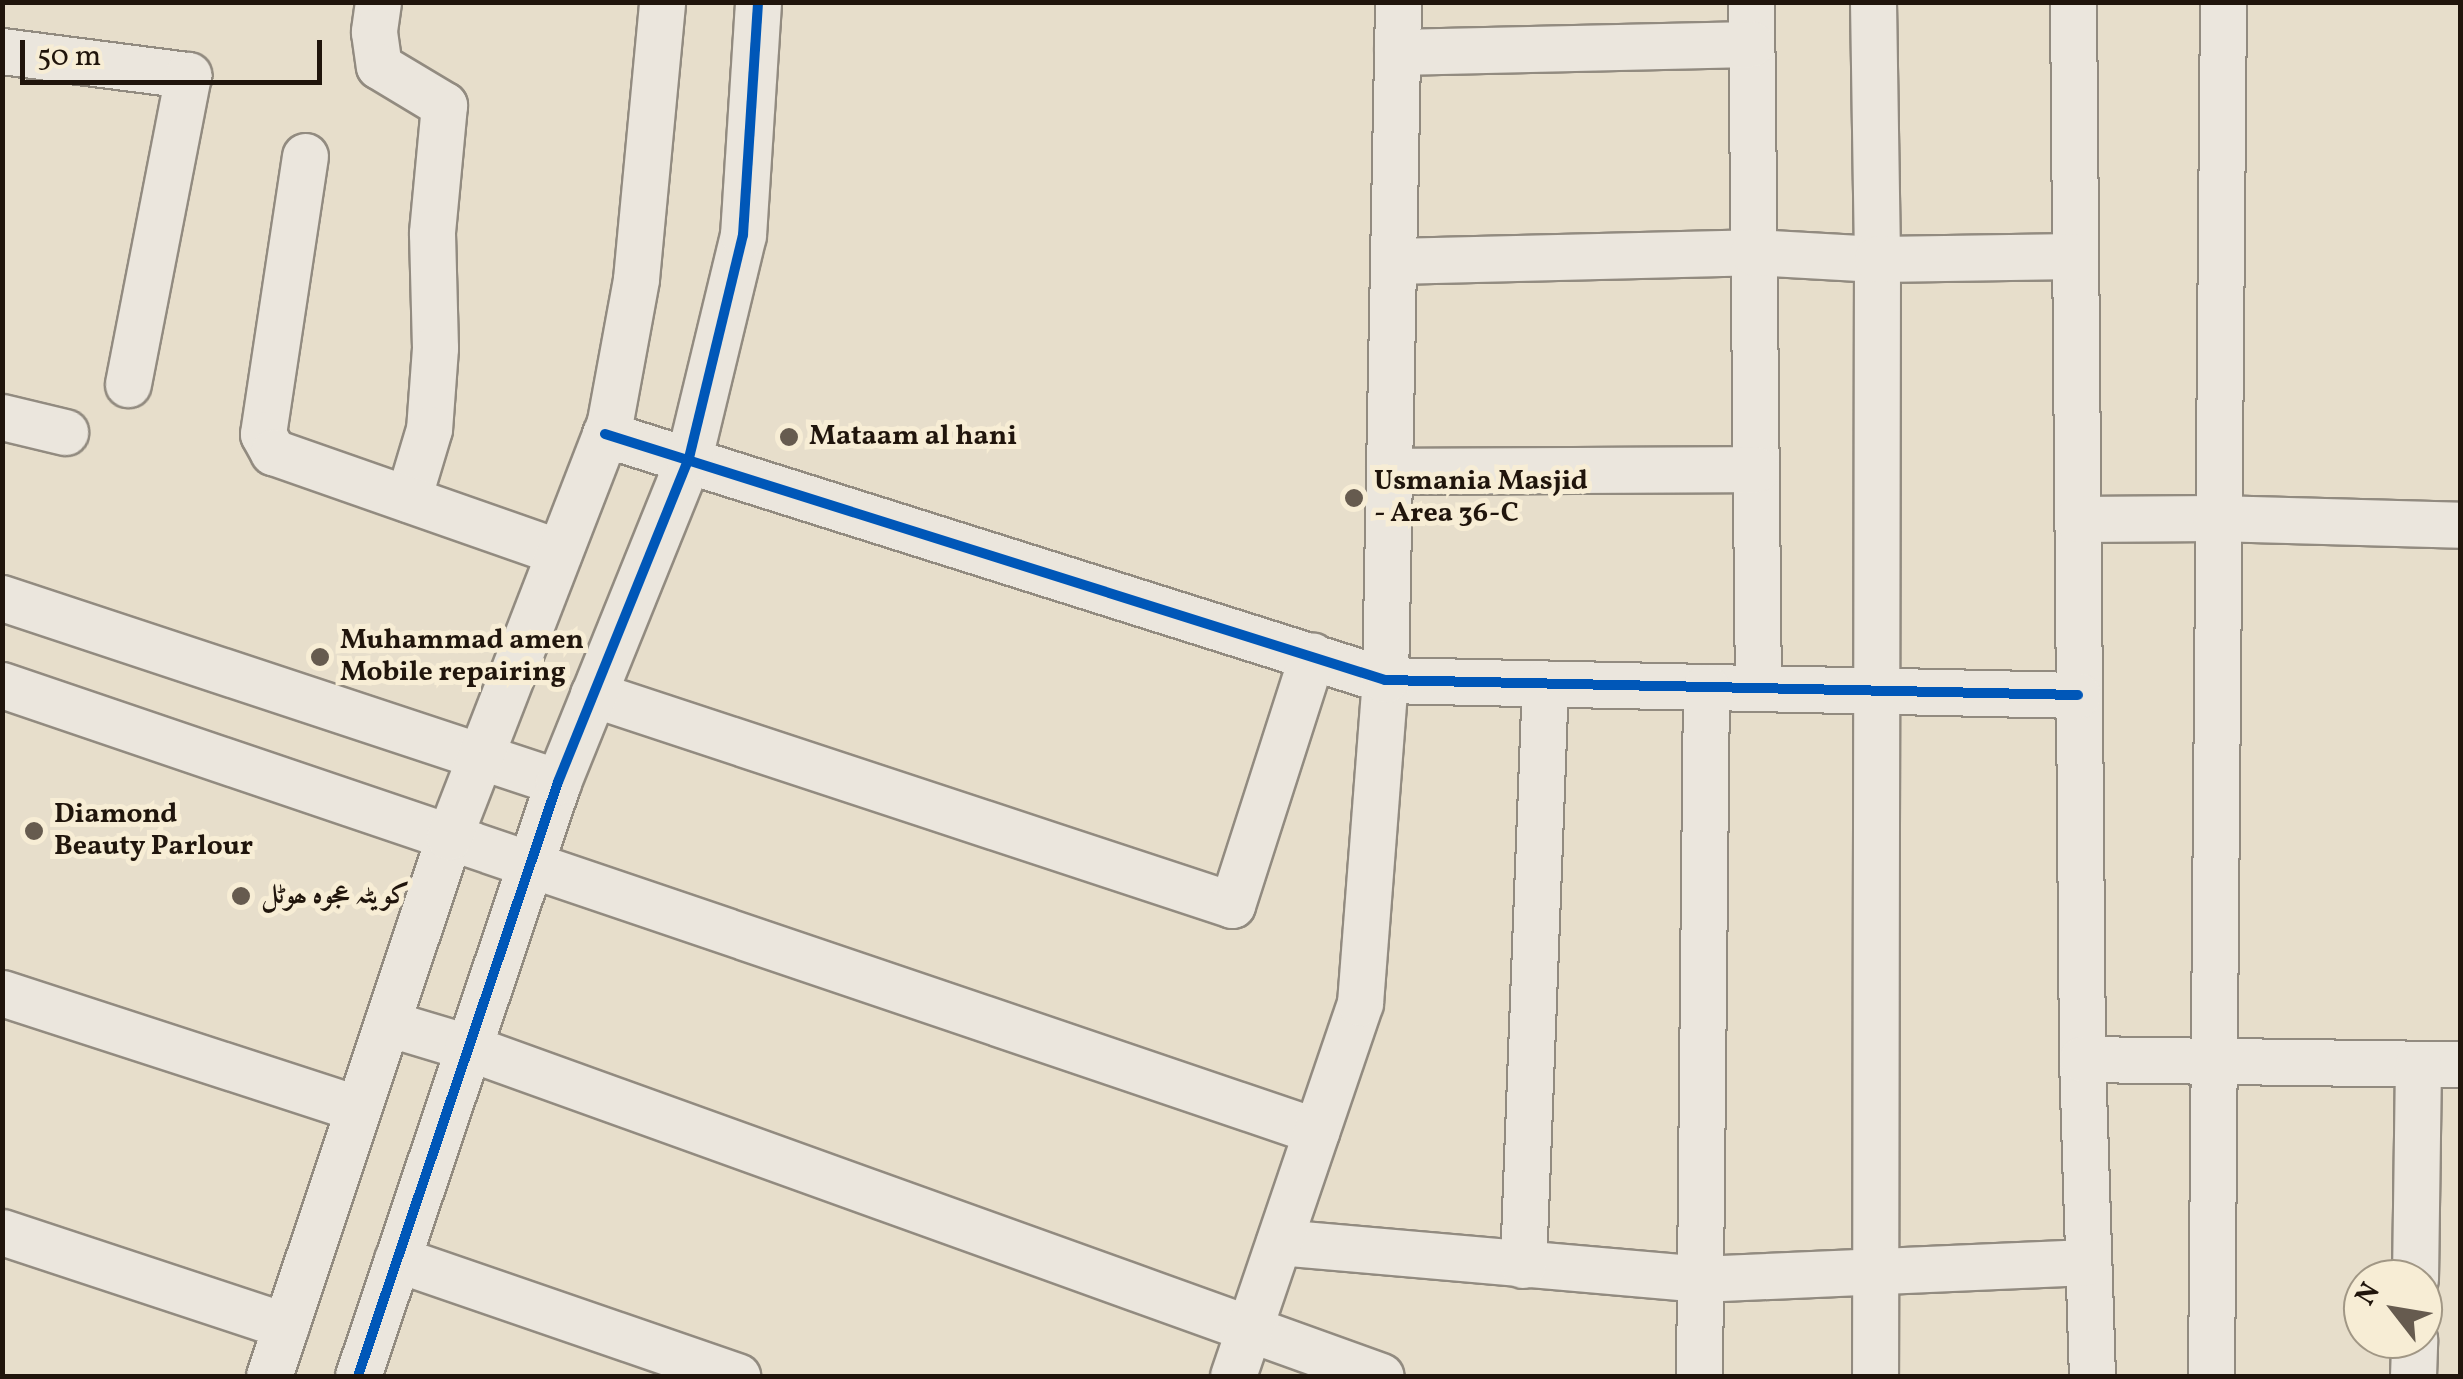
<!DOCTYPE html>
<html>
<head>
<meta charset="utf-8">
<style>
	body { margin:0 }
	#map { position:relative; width:2463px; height:1379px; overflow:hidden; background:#e7decb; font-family:Vollkorn,Amiri,serif }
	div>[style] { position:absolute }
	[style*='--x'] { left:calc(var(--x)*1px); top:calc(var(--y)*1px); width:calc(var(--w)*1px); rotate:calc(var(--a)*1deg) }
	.roads { filter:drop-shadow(2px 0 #928b80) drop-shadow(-2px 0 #928b80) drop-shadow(0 2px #928b80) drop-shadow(0 -2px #928b80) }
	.minor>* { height:45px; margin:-22.5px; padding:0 22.5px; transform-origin:22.5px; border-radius:22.5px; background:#ebe6dd }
	.cycleway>* { height:10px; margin:-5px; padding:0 5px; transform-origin:5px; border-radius:5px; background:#0057b8 }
	.dots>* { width:28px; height:28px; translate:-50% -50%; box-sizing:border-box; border:5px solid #f7edd5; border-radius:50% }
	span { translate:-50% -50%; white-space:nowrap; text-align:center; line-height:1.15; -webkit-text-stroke:10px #f7edd5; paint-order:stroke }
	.poi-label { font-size:28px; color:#20150c; font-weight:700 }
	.left { translate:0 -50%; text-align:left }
	.frame { position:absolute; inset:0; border:5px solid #20150c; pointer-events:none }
	.north { position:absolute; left:2343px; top:1259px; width:100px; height:100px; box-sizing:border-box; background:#f7edd5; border:2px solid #a19785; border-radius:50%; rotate:301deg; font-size:28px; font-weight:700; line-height:40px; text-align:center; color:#20150c }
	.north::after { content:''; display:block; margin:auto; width:35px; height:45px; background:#665b4f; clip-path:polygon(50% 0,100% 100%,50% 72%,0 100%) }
	.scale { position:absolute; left:20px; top:40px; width:302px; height:45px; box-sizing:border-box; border:5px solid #20150c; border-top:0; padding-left:12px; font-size:30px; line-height:35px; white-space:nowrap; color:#20150c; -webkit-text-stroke:8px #f7edd5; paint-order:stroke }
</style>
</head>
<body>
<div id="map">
	<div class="roads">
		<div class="minor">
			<div style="--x:378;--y:2;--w:30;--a:98"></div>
			<div style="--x:374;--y:32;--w:34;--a:82"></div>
			<div style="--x:379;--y:66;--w:76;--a:31"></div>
			<div style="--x:444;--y:105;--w:129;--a:95.4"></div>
			<div style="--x:432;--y:233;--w:115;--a:88.5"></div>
			<div style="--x:435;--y:348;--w:81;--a:94.2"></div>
			<div style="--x:429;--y:429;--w:73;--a:106.7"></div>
			<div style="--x:1751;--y:2;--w:686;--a:89.42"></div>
			<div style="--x:1873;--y:2;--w:257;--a:89.1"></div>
			<div style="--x:1877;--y:259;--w:1117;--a:90.1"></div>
			<div style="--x:2073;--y:2;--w:1057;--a:89.51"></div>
			<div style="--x:2082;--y:1059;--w:317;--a:88.2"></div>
			<div style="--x:2;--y:51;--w:188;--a:7.4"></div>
			<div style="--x:188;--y:75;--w:315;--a:101"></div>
			<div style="--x:1397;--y:52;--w:354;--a:-1.3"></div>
			<div style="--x:305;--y:156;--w:281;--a:98.6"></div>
			<div style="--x:263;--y:434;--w:21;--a:61"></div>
			<div style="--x:273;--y:452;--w:303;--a:19.3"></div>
			<div style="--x:1393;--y:261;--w:360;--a:-1.4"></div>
			<div style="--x:1753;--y:252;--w:124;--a:3.2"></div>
			<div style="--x:1877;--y:259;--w:198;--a:-0.9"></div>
			<div style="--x:2;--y:417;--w:65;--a:13.4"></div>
			<div style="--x:605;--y:434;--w:818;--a:17.5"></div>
			<div style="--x:1385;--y:680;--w:693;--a:1.24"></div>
			<div style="--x:1389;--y:471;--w:367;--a:-0.3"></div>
			<div style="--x:2077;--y:519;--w:138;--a:-0.4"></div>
			<div style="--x:2215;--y:518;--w:245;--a:1.6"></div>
			<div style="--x:2;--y:598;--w:586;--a:18.31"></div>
			<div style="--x:2;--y:685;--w:1388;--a:18.75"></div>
			<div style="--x:593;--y:694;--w:673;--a:18.27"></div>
			<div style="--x:1232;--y:905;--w:262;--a:-72.2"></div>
			<div style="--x:2;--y:993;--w:374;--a:18"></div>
			<div style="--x:387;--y:1023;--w:84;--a:16.7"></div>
			<div style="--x:467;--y:1047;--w:971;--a:19.8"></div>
			<div style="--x:2082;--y:1059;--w:378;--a:0.8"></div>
			<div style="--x:2;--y:1232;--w:299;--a:18.3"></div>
			<div style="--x:1279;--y:1242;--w:422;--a:5"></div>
			<div style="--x:1699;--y:1279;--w:389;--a:-2.5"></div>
			<div style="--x:397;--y:1259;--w:360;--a:19"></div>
			<div style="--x:1523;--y:1265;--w:582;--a:-87.84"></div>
			<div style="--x:2415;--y:1279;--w:215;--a:-89.2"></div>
			<div style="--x:269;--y:1376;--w:568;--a:-71.53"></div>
			<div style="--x:449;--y:837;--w:446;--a:-68.8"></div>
			<div style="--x:610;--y:421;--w:144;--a:-79.6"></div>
			<div style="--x:636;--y:279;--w:278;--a:-84.6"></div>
			<div style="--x:358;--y:1376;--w:627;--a:-71.39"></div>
			<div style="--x:558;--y:782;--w:349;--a:-68"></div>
			<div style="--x:689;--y:458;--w:229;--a:-76.4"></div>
			<div style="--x:743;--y:235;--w:233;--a:-86.3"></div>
			<div style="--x:1233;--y:1376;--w:394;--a:-71.2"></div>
			<div style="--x:1360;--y:1003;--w:324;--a:-85.6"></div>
			<div style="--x:1385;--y:680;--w:678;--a:-88.9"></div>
			<div style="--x:1699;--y:1376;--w:689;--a:-89.42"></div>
			<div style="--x:2211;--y:1376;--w:1374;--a:-89.5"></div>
			<div style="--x:2413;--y:1376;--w:37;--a:-88"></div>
		</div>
	</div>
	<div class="cycleway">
		<div style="--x:605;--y:434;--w:818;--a:17.5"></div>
		<div style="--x:1385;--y:680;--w:693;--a:1.24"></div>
		<div style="--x:358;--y:1376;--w:627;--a:-71.39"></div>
		<div style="--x:558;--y:782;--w:349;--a:-68"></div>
		<div style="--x:689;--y:458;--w:229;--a:-76.4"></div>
		<div style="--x:743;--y:235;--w:233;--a:-86.3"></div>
	</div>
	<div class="dots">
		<div style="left:789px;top:437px;background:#665b4f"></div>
		<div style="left:1354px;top:498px;background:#665b4f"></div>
		<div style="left:320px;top:657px;background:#665b4f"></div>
		<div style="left:34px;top:831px;background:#665b4f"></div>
		<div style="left:241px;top:896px;background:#665b4f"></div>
	</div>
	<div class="poi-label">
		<span class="left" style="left:809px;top:437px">Mataam al hani</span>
		<span class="left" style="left:1374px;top:498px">Usmania Masjid<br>- Area 36-C</span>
		<span class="left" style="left:340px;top:657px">Muhammad amen<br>Mobile repairing</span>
		<span class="left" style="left:54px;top:831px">Diamond<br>Beauty Parlour</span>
		<span class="left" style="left:261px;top:896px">کویٹہ عجوہ ھوٹل</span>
	</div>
	<div class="frame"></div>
	<div class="north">N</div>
	<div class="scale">50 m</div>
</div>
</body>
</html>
